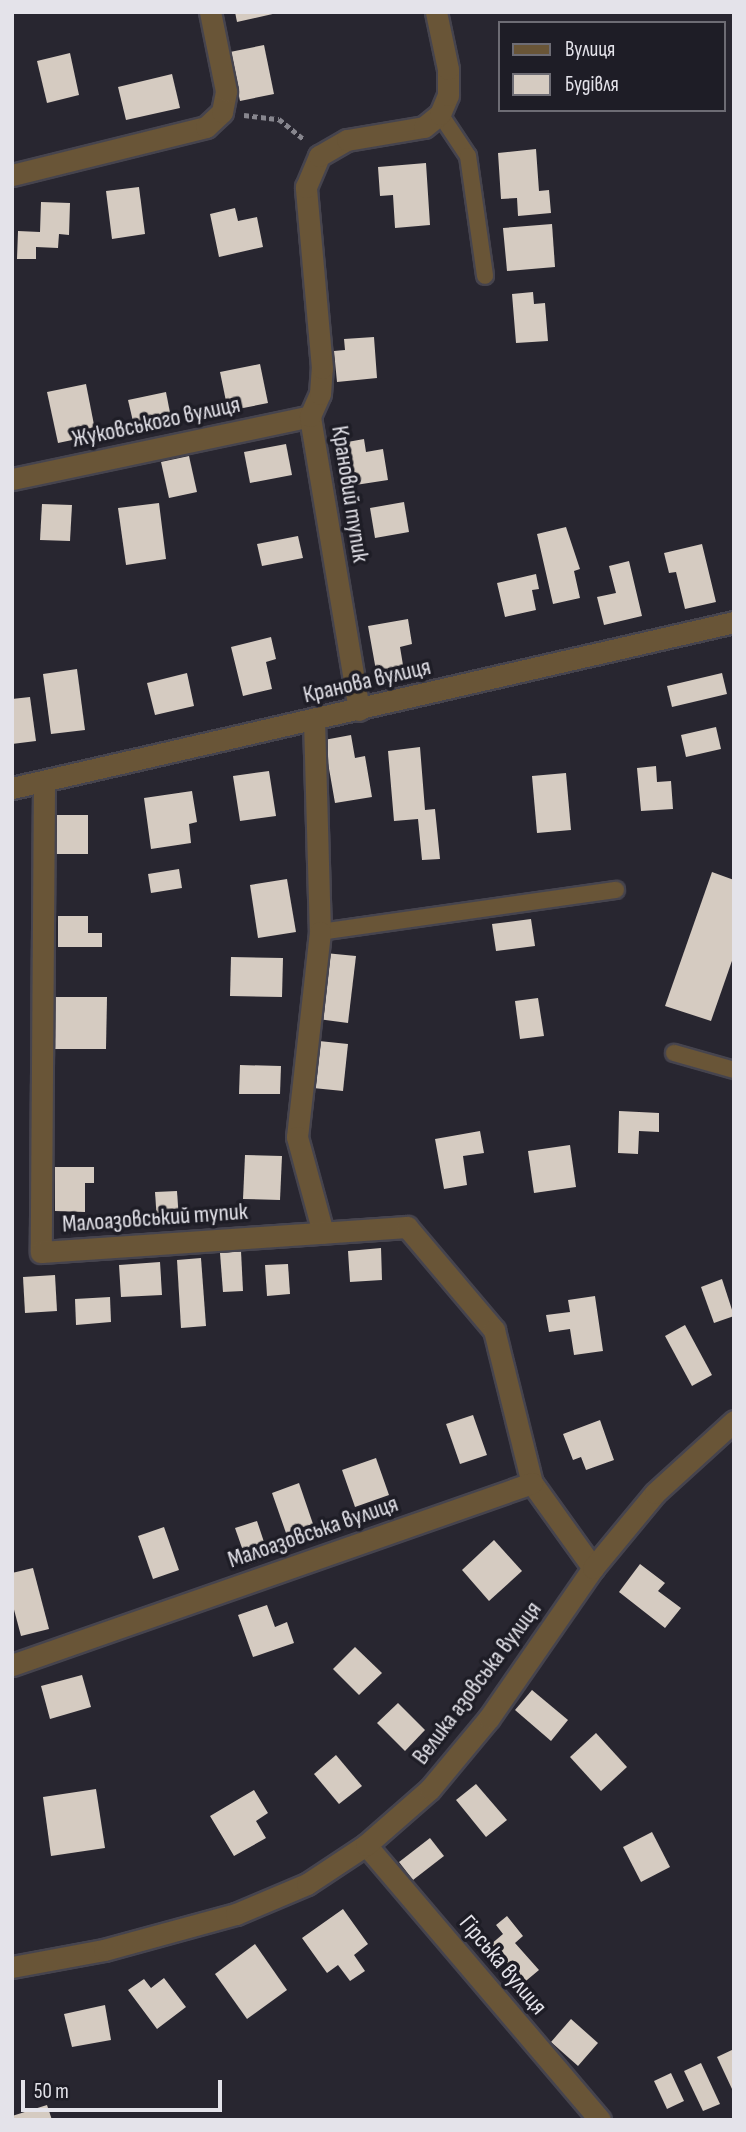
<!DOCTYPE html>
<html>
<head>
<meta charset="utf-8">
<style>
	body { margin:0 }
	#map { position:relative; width:746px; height:2132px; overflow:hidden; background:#282630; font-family:"Sofia Sans Condensed",sans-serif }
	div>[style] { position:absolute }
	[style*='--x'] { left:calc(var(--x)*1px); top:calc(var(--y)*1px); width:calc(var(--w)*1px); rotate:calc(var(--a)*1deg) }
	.building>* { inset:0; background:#d5cbc1 }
	.path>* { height:4.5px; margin-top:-2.25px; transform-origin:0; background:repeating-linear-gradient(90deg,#87868e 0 5px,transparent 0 8.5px) }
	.roads { filter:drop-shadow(2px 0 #46444e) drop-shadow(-2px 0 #46444e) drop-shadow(0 2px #46444e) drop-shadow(0 -2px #46444e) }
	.service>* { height:16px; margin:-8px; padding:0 8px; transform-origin:8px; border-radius:8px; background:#695537 }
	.minor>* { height:21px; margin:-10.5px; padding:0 10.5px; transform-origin:10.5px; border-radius:10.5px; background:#695537 }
	.tertiary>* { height:21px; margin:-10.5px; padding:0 10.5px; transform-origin:10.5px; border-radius:10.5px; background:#695537 }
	span { translate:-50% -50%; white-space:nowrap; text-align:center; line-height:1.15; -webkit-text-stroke:7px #1e1d26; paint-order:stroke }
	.street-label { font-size:24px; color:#e4e3ea }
	.frame { position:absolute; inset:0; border:14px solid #e4e3ea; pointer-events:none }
	.legend { position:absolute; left:498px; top:21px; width:228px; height:91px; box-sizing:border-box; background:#1e1d26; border:2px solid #6d6c74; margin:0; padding:9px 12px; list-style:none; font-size:21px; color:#e4e3ea }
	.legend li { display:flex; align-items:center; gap:14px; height:35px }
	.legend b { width:35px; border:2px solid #6d6c74 }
	.scale { position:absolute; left:21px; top:2080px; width:201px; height:32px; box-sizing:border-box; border:4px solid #e4e3ea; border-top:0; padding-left:9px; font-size:21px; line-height:24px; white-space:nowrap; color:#e4e3ea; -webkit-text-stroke:5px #1e1d26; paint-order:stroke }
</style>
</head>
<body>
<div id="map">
	<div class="building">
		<div style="clip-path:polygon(235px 12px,276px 12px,277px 13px,237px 22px)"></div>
		<div style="clip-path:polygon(264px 45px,274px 94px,240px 101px,230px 52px)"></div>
		<div style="clip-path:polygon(70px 53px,79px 95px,47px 103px,37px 61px)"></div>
		<div style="clip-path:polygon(172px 74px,180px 108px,126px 120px,118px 87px)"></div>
		<div style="clip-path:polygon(536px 149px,539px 191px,549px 190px,551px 213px,518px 216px,517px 198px,501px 199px,498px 153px)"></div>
		<div style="clip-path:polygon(426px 163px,430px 225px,395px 228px,393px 195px,380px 196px,378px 167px)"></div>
		<div style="clip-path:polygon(139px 187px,145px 234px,112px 239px,106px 191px)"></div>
		<div style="clip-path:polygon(41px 202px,70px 203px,69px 235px,59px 234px,58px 248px,36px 247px,36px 259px,17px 259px,18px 231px,40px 232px)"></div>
		<div style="clip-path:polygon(235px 208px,238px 221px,257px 217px,263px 247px,219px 257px,210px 214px)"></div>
		<div style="clip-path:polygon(552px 224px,555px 267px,507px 271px,503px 228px)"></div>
		<div style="clip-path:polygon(533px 292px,534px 304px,545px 303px,548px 341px,516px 343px,512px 294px)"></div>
		<div style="clip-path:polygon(374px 337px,377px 378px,337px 382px,334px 351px,345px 350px,344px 339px)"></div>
		<div style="clip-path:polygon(260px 364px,268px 403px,228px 411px,220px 372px)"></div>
		<div style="clip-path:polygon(86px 384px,96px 435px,58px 443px,47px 392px)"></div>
		<div style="clip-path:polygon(166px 392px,172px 423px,135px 430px,128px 400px)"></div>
		<div style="clip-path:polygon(364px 439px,366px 452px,383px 449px,388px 480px,349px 486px,342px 443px)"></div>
		<div style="clip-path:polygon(286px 444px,292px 475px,250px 483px,244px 452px)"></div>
		<div style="clip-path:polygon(189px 456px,197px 492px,169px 498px,161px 462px)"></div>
		<div style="clip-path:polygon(404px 502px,409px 532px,375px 538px,370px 508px)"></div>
		<div style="clip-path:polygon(159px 503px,166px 559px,126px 565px,118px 508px)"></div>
		<div style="clip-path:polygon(42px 504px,72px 505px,70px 541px,40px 540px)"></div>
		<div style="clip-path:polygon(566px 527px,580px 569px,574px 571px,580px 598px,553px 604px,537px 534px)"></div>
		<div style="clip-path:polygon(298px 536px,303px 558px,262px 566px,257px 544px)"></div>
		<div style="clip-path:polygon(702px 544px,716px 602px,685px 609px,676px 572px,669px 573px,664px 553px)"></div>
		<div style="clip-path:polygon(629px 561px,642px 616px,604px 625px,597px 597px,616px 593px,609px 566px)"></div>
		<div style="clip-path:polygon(536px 574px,539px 589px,532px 590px,536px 610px,505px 617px,497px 583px)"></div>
		<div style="clip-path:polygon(408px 619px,412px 644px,400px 647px,404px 671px,377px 676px,368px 626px)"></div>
		<div style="clip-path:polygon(271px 637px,276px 659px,266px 662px,272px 689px,243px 696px,231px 647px)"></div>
		<div style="clip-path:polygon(77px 669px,85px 730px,51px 734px,43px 674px)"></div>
		<div style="clip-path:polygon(187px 673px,194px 706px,155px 715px,147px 683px)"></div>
		<div style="clip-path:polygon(722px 673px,727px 694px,672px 707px,667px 686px)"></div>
		<div style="clip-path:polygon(30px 697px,36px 741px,12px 744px,12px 699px)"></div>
		<div style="clip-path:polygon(716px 727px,721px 749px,686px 757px,681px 735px)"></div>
		<div style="clip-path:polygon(351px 735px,355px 758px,365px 756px,372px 797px,335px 803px,324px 740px)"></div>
		<div style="clip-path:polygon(420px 747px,425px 810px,435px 809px,440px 859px,422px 860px,418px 819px,394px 821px,388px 751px)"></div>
		<div style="clip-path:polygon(656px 766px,657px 782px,671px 781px,673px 809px,641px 811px,637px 768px)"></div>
		<div style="clip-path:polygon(269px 771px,276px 816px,240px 821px,233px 776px)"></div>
		<div style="clip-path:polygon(566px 773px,571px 830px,537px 833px,532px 776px)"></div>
		<div style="clip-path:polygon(192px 791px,197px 822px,189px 824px,191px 843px,151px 849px,144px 798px)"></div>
		<div style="clip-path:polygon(54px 815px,88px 815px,88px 854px,54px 854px)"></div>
		<div style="clip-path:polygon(179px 869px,182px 888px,151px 893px,148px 874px)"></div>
		<div style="clip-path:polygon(712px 872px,734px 880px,734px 955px,711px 1021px,665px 1006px)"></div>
		<div style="clip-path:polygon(287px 879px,296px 932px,258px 938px,250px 885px)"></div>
		<div style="clip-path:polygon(58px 916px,88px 916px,88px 933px,102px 933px,102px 947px,58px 947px)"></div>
		<div style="clip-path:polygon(531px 919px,535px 946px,496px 951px,492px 924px)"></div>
		<div style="clip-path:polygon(325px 953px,356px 956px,348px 1023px,318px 1019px)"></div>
		<div style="clip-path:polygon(231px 957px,283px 958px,282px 997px,230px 996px)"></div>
		<div style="clip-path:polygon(55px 997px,107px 997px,106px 1049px,54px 1049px)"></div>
		<div style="clip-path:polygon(538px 998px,544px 1036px,520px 1039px,515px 1001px)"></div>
		<div style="clip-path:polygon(319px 1041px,348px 1044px,343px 1091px,313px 1088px)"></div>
		<div style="clip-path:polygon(240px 1065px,281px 1066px,280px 1094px,239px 1094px)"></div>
		<div style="clip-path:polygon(619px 1111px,659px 1113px,659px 1132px,639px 1131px,638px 1154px,618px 1153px)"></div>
		<div style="clip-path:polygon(480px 1131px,484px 1153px,463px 1156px,467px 1185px,444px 1189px,435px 1139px)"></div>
		<div style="clip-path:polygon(570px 1145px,576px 1187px,534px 1193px,528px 1151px)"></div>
		<div style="clip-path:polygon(245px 1155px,282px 1156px,280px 1200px,243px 1199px)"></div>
		<div style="clip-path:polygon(55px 1167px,94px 1167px,94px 1183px,85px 1183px,85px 1212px,55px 1211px)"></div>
		<div style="clip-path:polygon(177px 1191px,179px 1220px,157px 1221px,155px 1192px)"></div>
		<div style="clip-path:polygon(381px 1248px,382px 1280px,350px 1282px,348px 1251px)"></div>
		<div style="clip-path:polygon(241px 1251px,243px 1291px,223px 1292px,220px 1253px)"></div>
		<div style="clip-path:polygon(201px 1258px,206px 1326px,181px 1328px,177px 1260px)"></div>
		<div style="clip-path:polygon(160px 1262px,162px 1295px,121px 1297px,119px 1265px)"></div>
		<div style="clip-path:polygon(288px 1264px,290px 1294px,267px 1296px,265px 1265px)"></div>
		<div style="clip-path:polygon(55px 1275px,57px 1311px,25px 1313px,23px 1277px)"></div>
		<div style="clip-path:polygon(722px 1279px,734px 1316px,714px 1323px,701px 1287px)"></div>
		<div style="clip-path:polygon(595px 1296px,603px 1351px,574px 1355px,570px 1329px,549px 1332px,546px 1315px,570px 1312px,568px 1300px)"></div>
		<div style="clip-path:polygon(110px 1297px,111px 1322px,76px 1325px,75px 1299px)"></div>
		<div style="clip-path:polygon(685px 1325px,712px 1375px,692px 1386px,665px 1336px)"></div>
		<div style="clip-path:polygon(473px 1415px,487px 1455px,460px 1464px,446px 1424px)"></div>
		<div style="clip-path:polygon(600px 1420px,614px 1460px,586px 1470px,581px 1457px,573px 1460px,563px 1434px)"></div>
		<div style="clip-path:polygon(376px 1458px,389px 1495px,355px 1507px,342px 1470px)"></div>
		<div style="clip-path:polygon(299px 1483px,313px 1524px,286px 1533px,272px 1493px)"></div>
		<div style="clip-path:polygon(257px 1521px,269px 1557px,248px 1565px,235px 1528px)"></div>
		<div style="clip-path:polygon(164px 1527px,179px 1570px,153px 1579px,138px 1536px)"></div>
		<div style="clip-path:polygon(494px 1540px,522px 1571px,489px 1601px,462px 1570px)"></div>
		<div style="clip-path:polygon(640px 1564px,665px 1583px,658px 1591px,681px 1608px,665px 1628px,619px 1592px)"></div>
		<div style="clip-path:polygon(33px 1568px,49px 1629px,21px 1636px,12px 1602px,12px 1573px)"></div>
		<div style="clip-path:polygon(267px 1605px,275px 1627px,287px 1622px,294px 1643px,253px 1657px,238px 1615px)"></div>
		<div style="clip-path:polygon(355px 1647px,382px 1673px,359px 1695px,333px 1669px)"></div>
		<div style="clip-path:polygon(82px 1675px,91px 1707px,50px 1719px,41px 1686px)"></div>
		<div style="clip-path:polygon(532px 1690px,568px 1720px,551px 1741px,515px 1710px)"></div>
		<div style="clip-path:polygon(398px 1703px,425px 1730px,405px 1751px,377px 1723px)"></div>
		<div style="clip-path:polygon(596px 1733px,627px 1767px,601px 1791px,570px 1757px)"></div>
		<div style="clip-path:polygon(336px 1755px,362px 1786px,339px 1804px,314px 1774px)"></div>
		<div style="clip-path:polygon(476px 1784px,507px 1820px,486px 1837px,456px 1800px)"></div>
		<div style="clip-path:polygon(96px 1789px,105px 1848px,51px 1856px,43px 1797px)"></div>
		<div style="clip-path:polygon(254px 1790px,268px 1813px,256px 1821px,266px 1838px,234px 1856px,210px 1816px)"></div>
		<div style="clip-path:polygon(652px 1832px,670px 1867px,641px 1882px,623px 1847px)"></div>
		<div style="clip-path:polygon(430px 1838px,444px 1856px,413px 1880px,399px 1862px)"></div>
		<div style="clip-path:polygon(343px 1909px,368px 1944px,354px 1955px,365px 1971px,350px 1981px,338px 1965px,327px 1973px,302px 1938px)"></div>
		<div style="clip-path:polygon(507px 1916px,523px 1936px,515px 1943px,539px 1970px,515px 1990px,483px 1951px,503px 1934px,496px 1925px)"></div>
		<div style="clip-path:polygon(255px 1944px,287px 1990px,247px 2019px,215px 1974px)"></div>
		<div style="clip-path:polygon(164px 1978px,186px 2007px,157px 2029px,128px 1990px,144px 1979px,151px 1988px)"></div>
		<div style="clip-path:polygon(105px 2005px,111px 2040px,72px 2047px,64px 2014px)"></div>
		<div style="clip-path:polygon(571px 2019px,598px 2043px,578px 2066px,551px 2042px)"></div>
		<div style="clip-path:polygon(734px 2049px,734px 2089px,732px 2089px,717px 2057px)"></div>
		<div style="clip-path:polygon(701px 2063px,720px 2104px,703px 2111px,684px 2071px)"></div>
		<div style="clip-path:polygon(671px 2073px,684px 2101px,667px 2109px,654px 2081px)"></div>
		<div style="clip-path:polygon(47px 2105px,52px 2120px,13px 2120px,12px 2116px)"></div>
	</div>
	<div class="path">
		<div style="--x:244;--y:115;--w:35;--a:7"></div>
		<div style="--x:279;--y:119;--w:32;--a:39"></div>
	</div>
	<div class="roads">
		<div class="service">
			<div style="--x:440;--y:114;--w:50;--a:56.3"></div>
			<div style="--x:468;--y:156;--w:121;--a:81.9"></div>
			<div style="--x:320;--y:932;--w:299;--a:-8.1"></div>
			<div style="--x:674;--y:1053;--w:62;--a:15.8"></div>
		</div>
		<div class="minor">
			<div style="--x:12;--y:175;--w:200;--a:-13.9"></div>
			<div style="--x:206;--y:127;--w:22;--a:-43"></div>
			<div style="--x:222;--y:112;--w:21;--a:-79"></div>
			<div style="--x:226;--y:91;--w:81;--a:-101.4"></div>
			<div style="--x:12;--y:479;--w:305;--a:-11.9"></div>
			<div style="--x:359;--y:710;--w:298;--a:-99.5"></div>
			<div style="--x:310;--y:416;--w:24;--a:-66"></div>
			<div style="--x:320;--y:394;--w:26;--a:-86"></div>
			<div style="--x:322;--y:368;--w:182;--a:-95.1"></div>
			<div style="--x:306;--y:187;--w:34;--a:-67"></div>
			<div style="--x:319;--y:156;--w:32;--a:-30"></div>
			<div style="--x:347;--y:140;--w:78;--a:-9.6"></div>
			<div style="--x:424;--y:127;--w:21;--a:-39"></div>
			<div style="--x:440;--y:114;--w:21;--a:-67"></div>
			<div style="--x:448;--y:95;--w:26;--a:-90"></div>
			<div style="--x:448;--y:69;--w:58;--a:-101.9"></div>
			<div style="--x:314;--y:720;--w:212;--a:88.4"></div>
			<div style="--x:320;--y:932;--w:206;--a:96.4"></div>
			<div style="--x:297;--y:1137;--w:99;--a:74.8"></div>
			<div style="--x:44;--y:783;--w:469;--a:90.4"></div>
			<div style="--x:41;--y:1252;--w:367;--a:-3.9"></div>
			<div style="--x:407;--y:1227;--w:135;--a:49.8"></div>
			<div style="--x:494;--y:1330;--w:158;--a:76.1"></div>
			<div style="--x:532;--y:1483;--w:105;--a:54.3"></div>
			<div style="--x:12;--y:788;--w:741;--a:-12.95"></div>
			<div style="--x:12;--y:1665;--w:551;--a:-19.29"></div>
			<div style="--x:366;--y:1845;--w:361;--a:49.6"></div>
		</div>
		<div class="tertiary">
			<div style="--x:12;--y:1967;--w:94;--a:-10.5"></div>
			<div style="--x:104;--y:1950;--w:137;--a:-15.3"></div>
			<div style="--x:236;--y:1914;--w:77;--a:-22.9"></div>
			<div style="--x:307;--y:1884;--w:71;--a:-33.5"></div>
			<div style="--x:366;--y:1845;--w:85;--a:-41.2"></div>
			<div style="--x:430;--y:1789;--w:92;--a:-50.3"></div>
			<div style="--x:489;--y:1718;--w:183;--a:-55.3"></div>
			<div style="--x:593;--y:1568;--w:97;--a:-50.4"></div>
			<div style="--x:655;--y:1493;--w:107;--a:-42.3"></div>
		</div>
	</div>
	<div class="street-label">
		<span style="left:156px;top:422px;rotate:-12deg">Жуковського вулиця</span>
		<span style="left:350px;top:494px;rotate:81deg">Крановий тупик</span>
		<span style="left:367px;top:681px;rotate:-13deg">Кранова вулиця</span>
		<span style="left:155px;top:1218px;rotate:-4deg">Малоазовський тупик</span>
		<span style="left:313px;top:1532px;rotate:-19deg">Малоазовська вулиця</span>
		<span style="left:477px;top:1683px;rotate:-53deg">Велика азовська вулиця</span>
		<span style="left:503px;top:1965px;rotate:50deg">Гірська вулиця</span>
	</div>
	<div class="frame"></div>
	<ul class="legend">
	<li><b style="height:9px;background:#695537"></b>Вулиця</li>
	<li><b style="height:19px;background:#d5cbc1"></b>Будівля</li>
	</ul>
	<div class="scale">50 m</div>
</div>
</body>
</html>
